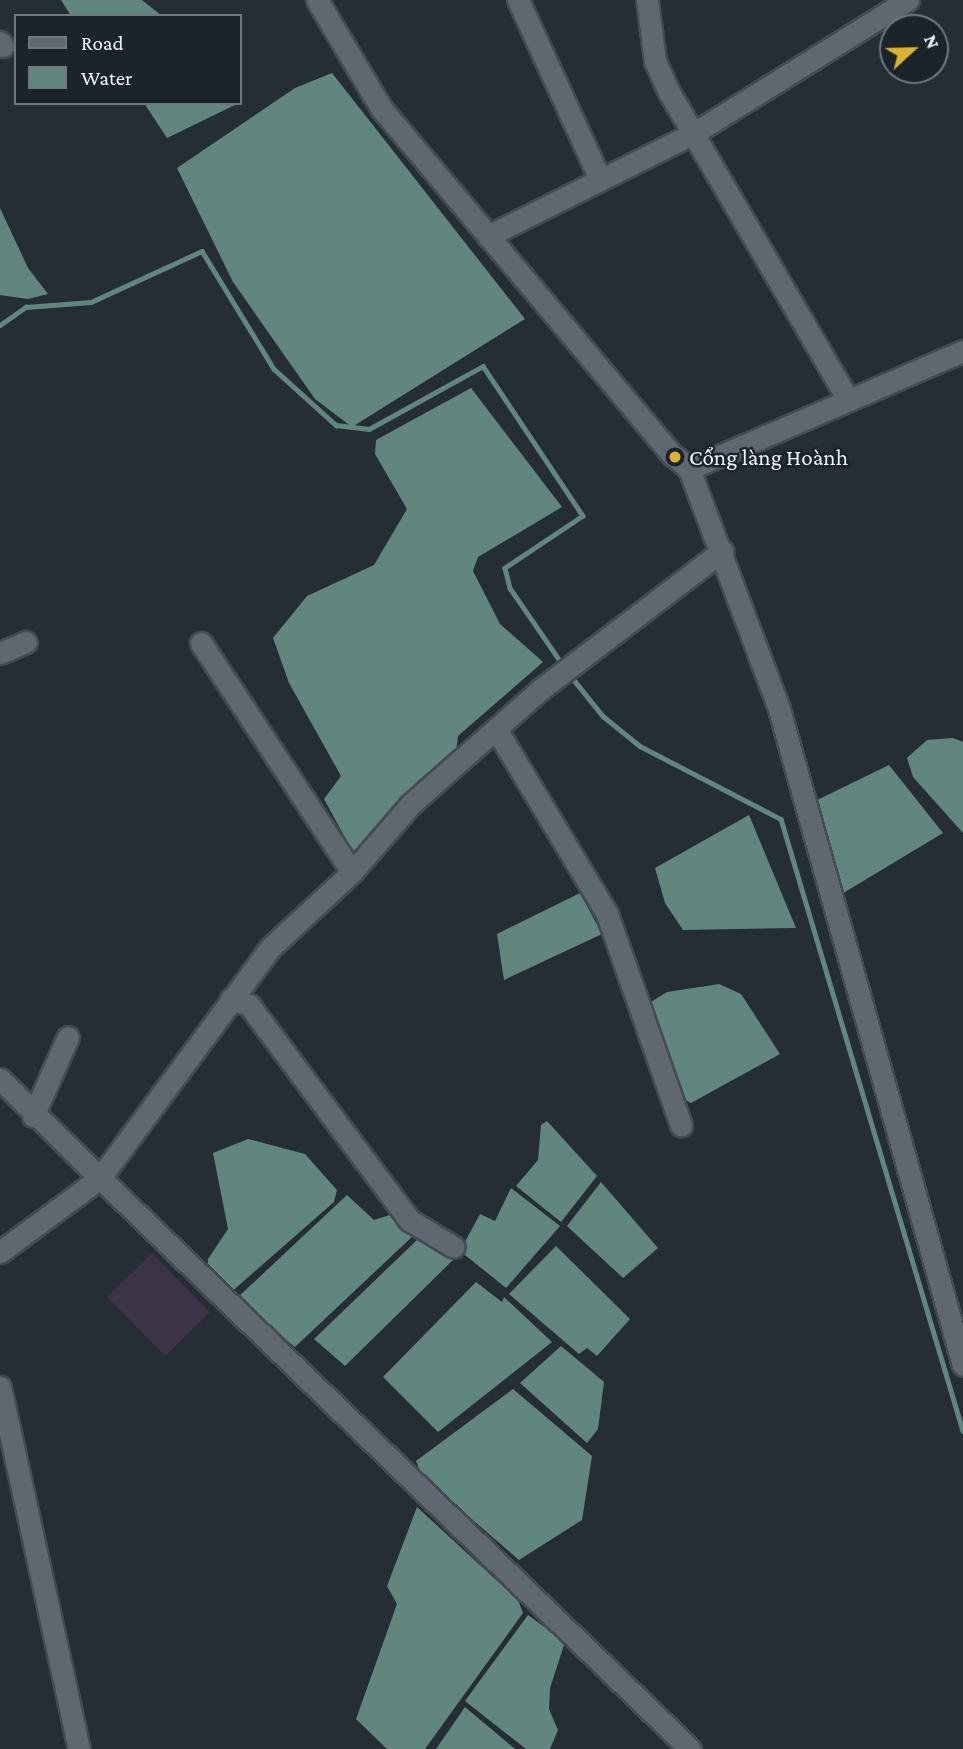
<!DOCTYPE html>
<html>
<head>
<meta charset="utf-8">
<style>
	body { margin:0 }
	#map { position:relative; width:963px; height:1749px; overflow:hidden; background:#252e35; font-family:"Crimson Pro",serif }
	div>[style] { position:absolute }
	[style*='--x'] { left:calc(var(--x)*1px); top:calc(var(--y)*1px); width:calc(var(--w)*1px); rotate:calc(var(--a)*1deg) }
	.green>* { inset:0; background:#3c3345 }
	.water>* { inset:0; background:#618680 }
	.stream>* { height:4.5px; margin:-2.25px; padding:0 2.25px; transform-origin:2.25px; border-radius:2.25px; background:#618680 }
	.roads { filter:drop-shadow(2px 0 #444b52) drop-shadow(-2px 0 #444b52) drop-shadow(0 2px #444b52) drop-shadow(0 -2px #444b52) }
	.minor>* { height:21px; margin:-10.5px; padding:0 10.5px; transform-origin:10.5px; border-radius:10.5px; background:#5f6871 }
	.dots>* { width:19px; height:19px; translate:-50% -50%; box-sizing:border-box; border:4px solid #1c242b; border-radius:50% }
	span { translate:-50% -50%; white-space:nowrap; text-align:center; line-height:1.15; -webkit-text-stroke:5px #1c242b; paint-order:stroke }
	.poi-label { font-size:23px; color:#edf3f8 }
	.left { translate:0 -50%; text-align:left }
	.legend { position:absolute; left:14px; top:14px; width:228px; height:91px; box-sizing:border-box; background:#1c242b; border:2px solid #70777d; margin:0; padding:9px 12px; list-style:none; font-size:21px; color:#edf3f8 }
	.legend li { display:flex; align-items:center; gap:14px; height:35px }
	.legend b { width:35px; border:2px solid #70777d }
	.north { position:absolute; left:879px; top:14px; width:70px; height:70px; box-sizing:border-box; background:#1c242b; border:2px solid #70777d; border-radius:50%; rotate:68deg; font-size:19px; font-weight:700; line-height:28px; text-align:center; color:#edf3f8 }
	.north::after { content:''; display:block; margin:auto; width:24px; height:32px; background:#dbb233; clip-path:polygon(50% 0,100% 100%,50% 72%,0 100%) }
</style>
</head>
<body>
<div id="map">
	<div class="green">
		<div style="clip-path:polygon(152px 1253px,210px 1312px,165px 1356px,107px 1297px)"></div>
	</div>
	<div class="water">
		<div style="clip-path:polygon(61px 0,142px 0,162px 16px,71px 16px)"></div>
		<div style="clip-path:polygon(332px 73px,525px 319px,352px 427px,315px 399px,233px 282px,177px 168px,295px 88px)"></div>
		<div style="clip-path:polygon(144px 103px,239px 103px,167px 138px)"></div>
		<div style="clip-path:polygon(0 208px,28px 268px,48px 294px,28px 299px,0 295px)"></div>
		<div style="clip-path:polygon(471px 388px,562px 507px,478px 557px,473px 571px,500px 624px,543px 662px,458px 736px,456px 753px,355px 856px,324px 799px,341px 776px,289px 683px,273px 638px,307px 596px,374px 565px,407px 509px,375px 454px,376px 440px)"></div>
		<div style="clip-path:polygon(953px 738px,963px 742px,963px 833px,913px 777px,907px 758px,927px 740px)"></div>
		<div style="clip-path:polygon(889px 765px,943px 833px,840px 895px,809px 804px)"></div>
		<div style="clip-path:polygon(749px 815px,796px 928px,683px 930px,665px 903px,655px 868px)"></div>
		<div style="clip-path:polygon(580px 893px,602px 934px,504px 980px,497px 934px)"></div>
		<div style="clip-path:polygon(719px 984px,741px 994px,780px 1054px,691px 1103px,681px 1098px,646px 1005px,667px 992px)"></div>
		<div style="clip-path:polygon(547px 1121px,597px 1176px,561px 1222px,516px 1186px,538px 1160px,541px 1125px)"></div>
		<div style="clip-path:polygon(248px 1139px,305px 1154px,337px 1190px,334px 1202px,229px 1294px,207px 1273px,208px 1259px,228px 1229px,213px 1153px)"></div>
		<div style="clip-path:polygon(601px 1182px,658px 1248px,623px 1278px,567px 1226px)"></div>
		<div style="clip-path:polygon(511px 1188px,560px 1226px,506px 1288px,460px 1251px,480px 1214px,495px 1221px)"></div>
		<div style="clip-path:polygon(347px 1195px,374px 1220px,393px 1214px,414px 1235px,295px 1347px,236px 1299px)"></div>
		<div style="clip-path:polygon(417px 1240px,455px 1258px,345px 1366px,314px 1339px)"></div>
		<div style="clip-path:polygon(556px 1246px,630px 1319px,597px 1356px,587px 1348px,579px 1354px,509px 1294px)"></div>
		<div style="clip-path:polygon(476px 1282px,502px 1302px,504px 1297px,552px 1342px,438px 1432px,383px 1377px)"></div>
		<div style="clip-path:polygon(561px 1346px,604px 1382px,598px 1429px,587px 1443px,520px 1383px)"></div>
		<div style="clip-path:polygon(513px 1389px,592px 1456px,582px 1520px,519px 1560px,422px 1476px,416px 1461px)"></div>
		<div style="clip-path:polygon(417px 1507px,518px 1600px,523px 1613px,425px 1749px,387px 1749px,356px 1719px,397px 1604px,387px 1586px)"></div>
		<div style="clip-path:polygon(528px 1615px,565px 1642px,550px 1688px,549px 1709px,558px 1730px,550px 1749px,526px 1749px,465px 1701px)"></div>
		<div style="clip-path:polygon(465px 1707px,515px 1749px,436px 1749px)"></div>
	</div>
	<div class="stream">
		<div style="--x:0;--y:325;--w:32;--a:-35"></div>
		<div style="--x:26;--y:307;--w:65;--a:-4.4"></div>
		<div style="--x:91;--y:302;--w:122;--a:-24.7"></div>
		<div style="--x:202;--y:251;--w:138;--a:58.6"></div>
		<div style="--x:274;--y:369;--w:84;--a:42.1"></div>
		<div style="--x:336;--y:425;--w:33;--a:7"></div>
		<div style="--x:369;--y:429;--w:130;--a:-28.9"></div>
		<div style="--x:483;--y:366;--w:180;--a:56.3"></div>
		<div style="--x:583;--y:516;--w:94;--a:146.3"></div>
		<div style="--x:505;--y:568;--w:21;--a:76"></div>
		<div style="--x:510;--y:588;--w:93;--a:55.5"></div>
		<div style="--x:570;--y:675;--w:53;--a:51.2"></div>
		<div style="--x:603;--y:716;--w:48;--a:39"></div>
		<div style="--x:640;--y:746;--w:159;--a:27.4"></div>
		<div style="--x:781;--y:819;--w:638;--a:73.44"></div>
	</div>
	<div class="roads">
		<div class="minor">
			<div style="--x:317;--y:0;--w:126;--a:59.3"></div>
			<div style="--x:381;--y:108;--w:454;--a:50"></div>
			<div style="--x:518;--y:0;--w:195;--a:65.4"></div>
			<div style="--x:647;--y:0;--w:62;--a:82.5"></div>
			<div style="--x:655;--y:61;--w:34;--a:66"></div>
			<div style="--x:669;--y:92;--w:356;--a:59.8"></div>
			<div style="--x:0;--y:42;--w:5;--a:53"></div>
			<div style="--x:488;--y:236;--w:230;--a:-26.6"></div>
			<div style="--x:694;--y:133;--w:252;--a:-31.9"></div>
			<div style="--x:677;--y:458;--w:16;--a:43"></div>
			<div style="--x:689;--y:469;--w:256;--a:69.4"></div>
			<div style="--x:779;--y:709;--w:681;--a:74.33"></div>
			<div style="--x:689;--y:469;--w:298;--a:-23.3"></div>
			<div style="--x:201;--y:643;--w:274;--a:56.6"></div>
			<div style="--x:0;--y:653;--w:28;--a:-23"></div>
			<div style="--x:496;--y:729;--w:216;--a:59"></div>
			<div style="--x:607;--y:914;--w:224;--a:70.7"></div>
			<div style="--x:231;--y:999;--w:19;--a:18"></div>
			<div style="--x:249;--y:1005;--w:268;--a:53.3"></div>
			<div style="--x:409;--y:1220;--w:52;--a:31"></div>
			<div style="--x:0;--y:1079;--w:141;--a:44.7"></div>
			<div style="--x:100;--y:1178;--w:286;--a:-53.5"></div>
			<div style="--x:270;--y:948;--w:112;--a:-42.8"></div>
			<div style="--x:352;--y:872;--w:90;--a:-49.1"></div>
			<div style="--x:411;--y:804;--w:174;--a:-41.5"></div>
			<div style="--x:541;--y:689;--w:228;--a:-37.3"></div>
			<div style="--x:33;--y:1116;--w:86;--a:-66.1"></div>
			<div style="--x:0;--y:1252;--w:124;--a:-36.5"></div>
			<div style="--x:100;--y:1178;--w:821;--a:44.06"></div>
			<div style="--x:0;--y:1387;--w:371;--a:77.7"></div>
		</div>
	</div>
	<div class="dots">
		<div style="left:675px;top:457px;background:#dbb233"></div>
	</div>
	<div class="poi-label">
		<span class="left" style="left:689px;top:457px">Cổng làng Hoành</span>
	</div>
	<ul class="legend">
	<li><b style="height:9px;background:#5f6871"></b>Road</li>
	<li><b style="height:19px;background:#618680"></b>Water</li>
	</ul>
	<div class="north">N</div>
</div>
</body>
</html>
